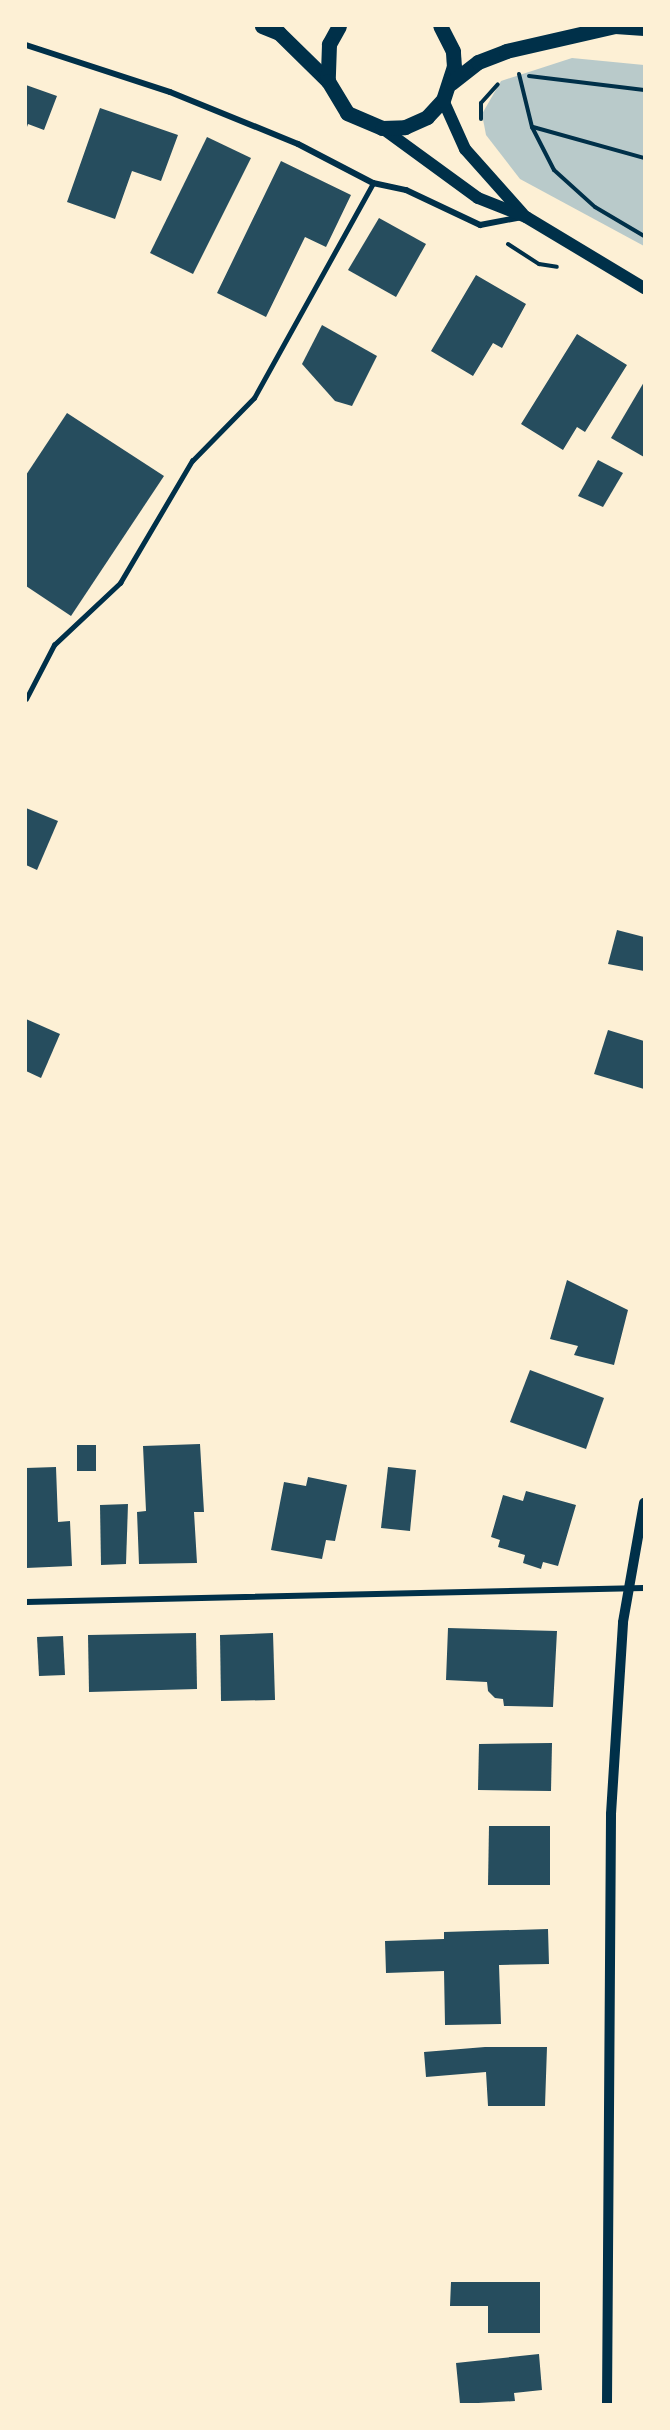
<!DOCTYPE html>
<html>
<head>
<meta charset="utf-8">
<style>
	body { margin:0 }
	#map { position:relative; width:670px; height:2430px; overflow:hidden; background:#fdf0d5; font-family:"DejaVu Sans",sans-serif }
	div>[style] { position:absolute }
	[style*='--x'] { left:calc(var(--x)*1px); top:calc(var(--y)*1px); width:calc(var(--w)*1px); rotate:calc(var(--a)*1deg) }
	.green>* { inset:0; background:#b9caca }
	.building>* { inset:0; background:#264d5e }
	.path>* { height:4px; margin:-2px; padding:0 2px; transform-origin:2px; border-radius:2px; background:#003049 }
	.service>* { height:4.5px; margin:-2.25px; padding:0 2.25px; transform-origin:2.25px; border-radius:2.25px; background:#003049 }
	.minor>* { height:6px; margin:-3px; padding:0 3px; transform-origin:3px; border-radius:3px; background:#003049 }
	.tertiary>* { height:10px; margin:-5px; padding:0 5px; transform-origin:5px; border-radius:5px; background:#003049 }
	.secondary>* { height:12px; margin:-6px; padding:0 6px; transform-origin:6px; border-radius:6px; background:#003049 }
	.primary>* { height:15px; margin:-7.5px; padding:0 7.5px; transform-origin:7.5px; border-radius:7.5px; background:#003049 }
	span { translate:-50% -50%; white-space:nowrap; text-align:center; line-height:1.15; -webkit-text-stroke:4.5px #fdf0d5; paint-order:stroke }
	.frame { position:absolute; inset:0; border:27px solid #fdf0d5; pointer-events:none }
</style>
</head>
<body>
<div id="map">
	<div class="green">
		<div style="clip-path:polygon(572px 58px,644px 65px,644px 246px,520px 179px,486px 135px,482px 114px,501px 81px)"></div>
	</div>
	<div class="building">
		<div style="clip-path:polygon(26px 85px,57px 96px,44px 130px,28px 124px,26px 130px)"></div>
		<div style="clip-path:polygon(100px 108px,178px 135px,161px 181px,132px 171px,115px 219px,67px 202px)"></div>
		<div style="clip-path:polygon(207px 137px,251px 158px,193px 274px,150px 253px)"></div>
		<div style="clip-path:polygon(281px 161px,351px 195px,326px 247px,305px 237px,266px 317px,217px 293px)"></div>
		<div style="clip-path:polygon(379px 218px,426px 244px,396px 297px,348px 270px)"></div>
		<div style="clip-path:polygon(476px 275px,526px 304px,502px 348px,493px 343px,473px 376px,431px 351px)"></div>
		<div style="clip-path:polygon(322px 325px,377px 356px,352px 406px,335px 401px,302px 364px)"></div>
		<div style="clip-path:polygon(577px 334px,627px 365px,585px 432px,577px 427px,563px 450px,521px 424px)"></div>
		<div style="clip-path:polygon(644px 382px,644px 457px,611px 438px)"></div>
		<div style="clip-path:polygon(67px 413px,164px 476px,71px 616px,26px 586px,26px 475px)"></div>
		<div style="clip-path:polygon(598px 460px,623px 473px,603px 507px,578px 496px)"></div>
		<div style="clip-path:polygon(26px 808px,58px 821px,37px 870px,26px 865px)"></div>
		<div style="clip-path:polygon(617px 930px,644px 937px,644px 971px,608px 964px)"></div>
		<div style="clip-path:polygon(26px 1019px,60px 1034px,41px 1078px,26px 1071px)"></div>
		<div style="clip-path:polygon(608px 1030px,644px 1041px,644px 1089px,594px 1074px)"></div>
		<div style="clip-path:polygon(567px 1280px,628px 1310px,614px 1365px,574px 1355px,578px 1346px,550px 1339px)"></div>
		<div style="clip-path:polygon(530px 1370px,604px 1398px,586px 1449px,510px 1422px)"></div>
		<div style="clip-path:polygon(200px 1444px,204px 1512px,194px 1512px,197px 1563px,139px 1564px,137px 1512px,146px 1511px,143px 1446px)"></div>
		<div style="clip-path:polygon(77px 1445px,96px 1445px,96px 1471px,77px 1471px)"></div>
		<div style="clip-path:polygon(56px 1467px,58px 1522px,70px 1521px,72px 1566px,26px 1568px,26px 1468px)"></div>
		<div style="clip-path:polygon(388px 1467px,416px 1470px,410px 1531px,381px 1528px)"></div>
		<div style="clip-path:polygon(308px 1477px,347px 1485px,335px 1541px,326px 1540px,322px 1559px,271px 1550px,284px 1482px,306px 1486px)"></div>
		<div style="clip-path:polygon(526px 1491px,576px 1505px,558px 1566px,543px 1562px,541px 1569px,523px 1563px,525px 1555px,498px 1547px,500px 1540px,491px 1537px,503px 1495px,523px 1501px)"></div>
		<div style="clip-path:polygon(128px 1504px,126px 1564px,101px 1565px,100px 1505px)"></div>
		<div style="clip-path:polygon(448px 1628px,557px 1631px,553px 1707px,504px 1706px,503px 1699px,495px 1698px,488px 1691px,487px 1682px,446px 1680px)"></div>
		<div style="clip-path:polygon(196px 1633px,197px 1689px,89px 1692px,88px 1635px)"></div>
		<div style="clip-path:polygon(273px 1633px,275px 1700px,221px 1701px,220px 1635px)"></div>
		<div style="clip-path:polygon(63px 1636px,65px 1675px,39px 1676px,37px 1637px)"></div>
		<div style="clip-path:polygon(552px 1743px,551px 1791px,478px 1790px,479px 1744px)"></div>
		<div style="clip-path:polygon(489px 1826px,550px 1826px,550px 1885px,488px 1885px)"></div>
		<div style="clip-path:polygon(548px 1929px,549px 1964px,499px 1965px,501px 2024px,445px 2025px,444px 1971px,386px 1973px,385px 1941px,444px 1939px,444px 1932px)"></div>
		<div style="clip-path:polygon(485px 2047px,547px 2047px,545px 2106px,488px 2106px,486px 2072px,426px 2077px,424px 2052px)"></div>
		<div style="clip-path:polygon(451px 2282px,540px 2282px,540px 2333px,488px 2333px,488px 2306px,450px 2306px)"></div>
		<div style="clip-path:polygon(539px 2354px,542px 2390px,514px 2393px,515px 2401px,460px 2404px,456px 2363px)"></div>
	</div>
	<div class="path">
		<div style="--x:519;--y:74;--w:55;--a:76.2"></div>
		<div style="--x:532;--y:127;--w:48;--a:62.9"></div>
		<div style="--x:554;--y:170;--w:55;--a:42.1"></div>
		<div style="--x:595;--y:207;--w:57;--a:30.6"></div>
		<div style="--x:529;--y:76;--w:116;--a:6.9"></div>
		<div style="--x:481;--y:119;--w:16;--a:-90"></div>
		<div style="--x:481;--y:103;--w:25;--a:-48"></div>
		<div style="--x:533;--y:127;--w:115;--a:15.6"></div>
		<div style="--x:508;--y:244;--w:37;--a:33"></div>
		<div style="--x:539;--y:264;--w:18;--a:9"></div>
	</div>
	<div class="service">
		<div style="--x:26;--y:699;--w:61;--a:-62.6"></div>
		<div style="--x:54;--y:645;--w:91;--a:-43.2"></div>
		<div style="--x:120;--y:583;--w:142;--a:-59.5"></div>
		<div style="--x:192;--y:461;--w:88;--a:-45.5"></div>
		<div style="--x:254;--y:398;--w:246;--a:-61"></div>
	</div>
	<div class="minor">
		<div style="--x:26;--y:45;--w:151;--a:18.1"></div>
		<div style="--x:170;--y:92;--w:138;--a:22.1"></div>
		<div style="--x:298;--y:144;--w:85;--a:27.5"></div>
		<div style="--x:373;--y:183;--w:34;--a:12"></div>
		<div style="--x:406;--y:190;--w:82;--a:25.3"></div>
		<div style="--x:480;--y:225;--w:43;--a:-10.8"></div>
		<div style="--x:26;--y:1602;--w:618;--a:-1.3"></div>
	</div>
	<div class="tertiary">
		<div style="--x:607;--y:2404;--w:590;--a:-89.61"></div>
		<div style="--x:611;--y:1814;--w:192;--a:-86.4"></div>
		<div style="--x:623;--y:1622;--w:121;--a:-80"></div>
	</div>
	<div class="secondary">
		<div style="--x:443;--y:100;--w:54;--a:65.8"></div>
		<div style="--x:465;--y:149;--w:87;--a:48.3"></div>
		<div style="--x:382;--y:128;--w:119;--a:36.1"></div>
		<div style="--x:478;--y:198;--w:52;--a:21.6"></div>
		<div style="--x:526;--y:217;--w:138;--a:31"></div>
	</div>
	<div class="primary">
		<div style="--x:262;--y:26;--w:18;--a:22"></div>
		<div style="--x:279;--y:33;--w:69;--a:44.4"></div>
		<div style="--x:339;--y:26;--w:21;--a:119"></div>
		<div style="--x:329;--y:44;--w:37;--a:92"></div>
		<div style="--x:328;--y:81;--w:37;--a:59"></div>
		<div style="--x:347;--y:113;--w:38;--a:23"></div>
		<div style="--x:382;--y:128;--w:23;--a:-2"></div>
		<div style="--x:405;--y:127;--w:24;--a:-24"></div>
		<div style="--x:427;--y:117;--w:23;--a:-47"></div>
		<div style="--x:443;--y:100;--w:35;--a:-72"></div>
		<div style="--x:454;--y:67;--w:16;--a:-94"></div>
		<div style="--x:453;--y:51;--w:28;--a:-117"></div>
		<div style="--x:615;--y:26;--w:29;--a:4"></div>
		<div style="--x:451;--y:83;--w:34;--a:-38"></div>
		<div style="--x:478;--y:62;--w:30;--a:-21"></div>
		<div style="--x:506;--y:51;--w:112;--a:-12.9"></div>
	</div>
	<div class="frame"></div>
</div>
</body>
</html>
